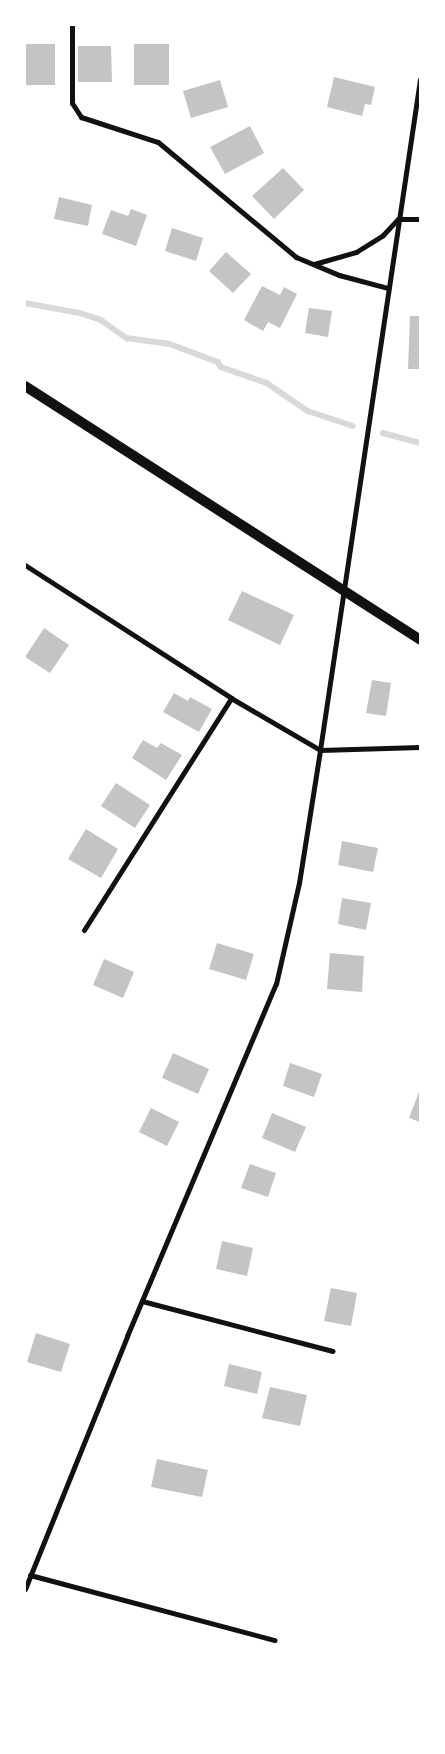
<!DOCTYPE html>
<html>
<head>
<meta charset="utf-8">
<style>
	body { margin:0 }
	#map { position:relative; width:445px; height:1754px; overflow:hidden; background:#fff; font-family:Rubik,sans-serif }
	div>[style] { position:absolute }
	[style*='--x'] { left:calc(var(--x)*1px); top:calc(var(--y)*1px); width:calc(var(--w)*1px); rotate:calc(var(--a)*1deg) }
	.stream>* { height:5.5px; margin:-2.75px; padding:0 2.75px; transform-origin:2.75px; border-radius:2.75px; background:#d9d9d9 }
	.building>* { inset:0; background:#c4c4c4 }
	.minor>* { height:5px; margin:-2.5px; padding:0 2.5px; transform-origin:2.5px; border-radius:2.5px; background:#111 }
	.secondary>* { height:10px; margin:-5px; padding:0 5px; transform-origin:5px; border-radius:5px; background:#111 }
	span { translate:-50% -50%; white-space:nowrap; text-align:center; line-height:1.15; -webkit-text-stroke:4px #fff; paint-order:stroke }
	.frame { position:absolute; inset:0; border:26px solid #fff; pointer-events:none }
</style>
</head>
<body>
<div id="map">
	<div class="stream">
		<div style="--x:25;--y:303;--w:56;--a:10.3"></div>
		<div style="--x:80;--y:313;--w:22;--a:18"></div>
		<div style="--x:101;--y:320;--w:32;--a:35"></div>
		<div style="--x:127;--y:338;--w:43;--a:7.9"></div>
		<div style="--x:170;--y:344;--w:51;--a:20.6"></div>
		<div style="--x:218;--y:362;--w:6;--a:59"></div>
		<div style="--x:221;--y:367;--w:49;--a:19.2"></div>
		<div style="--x:267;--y:383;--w:50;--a:34.3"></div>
		<div style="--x:308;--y:411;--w:47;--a:18.4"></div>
		<div style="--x:383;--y:433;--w:38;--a:15"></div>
	</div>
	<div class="building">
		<div style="clip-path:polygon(25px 44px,55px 44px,55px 85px,25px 85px)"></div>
		<div style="clip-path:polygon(134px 44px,169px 44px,169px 85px,134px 85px)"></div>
		<div style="clip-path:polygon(78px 46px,111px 46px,112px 82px,78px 82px)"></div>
		<div style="clip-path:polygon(334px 77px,375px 87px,371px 105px,365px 104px,362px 116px,327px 107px)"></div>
		<div style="clip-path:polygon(220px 80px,228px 107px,191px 118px,183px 91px)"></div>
		<div style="clip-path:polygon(250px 126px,264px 153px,225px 174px,210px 147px)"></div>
		<div style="clip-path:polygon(283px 168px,304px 190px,274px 219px,252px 196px)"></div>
		<div style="clip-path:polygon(59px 197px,92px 205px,88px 226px,54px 219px)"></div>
		<div style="clip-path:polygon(131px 209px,147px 215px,136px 246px,102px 234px,111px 210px,128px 216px)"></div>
		<div style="clip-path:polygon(172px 228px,203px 238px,196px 261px,165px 251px)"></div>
		<div style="clip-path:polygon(226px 252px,251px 274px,233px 293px,209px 271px)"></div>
		<div style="clip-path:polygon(262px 286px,280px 295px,284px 287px,297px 294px,280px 328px,268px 322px,263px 331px,244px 320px)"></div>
		<div style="clip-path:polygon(309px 308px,332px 311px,328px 337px,305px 333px)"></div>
		<div style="clip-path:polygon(410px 316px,420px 316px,420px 369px,408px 369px)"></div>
		<div style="clip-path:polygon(242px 591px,294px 615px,280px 645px,228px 620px)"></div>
		<div style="clip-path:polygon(44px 628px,69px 645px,50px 673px,25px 657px)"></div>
		<div style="clip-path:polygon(372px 680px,391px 683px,386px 716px,366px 713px)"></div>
		<div style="clip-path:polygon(174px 693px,188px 701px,190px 697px,212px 709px,199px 732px,163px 712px)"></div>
		<div style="clip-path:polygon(143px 740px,157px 748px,161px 743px,182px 755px,166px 780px,132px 758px)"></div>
		<div style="clip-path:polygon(116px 783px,150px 805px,135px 828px,101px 806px)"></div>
		<div style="clip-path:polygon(86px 829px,118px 849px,101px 878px,68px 859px)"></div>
		<div style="clip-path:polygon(342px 841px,378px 848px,373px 872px,338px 865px)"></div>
		<div style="clip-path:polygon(342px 898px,371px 903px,366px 930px,338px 924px)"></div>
		<div style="clip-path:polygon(217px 943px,254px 954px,246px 980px,209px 969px)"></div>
		<div style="clip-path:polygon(330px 953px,364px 956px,362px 992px,327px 989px)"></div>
		<div style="clip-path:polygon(104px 959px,134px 972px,123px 998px,93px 985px)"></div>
		<div style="clip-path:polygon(173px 1053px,209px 1069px,198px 1094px,162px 1078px)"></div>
		<div style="clip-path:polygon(290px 1063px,322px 1074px,314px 1097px,283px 1086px)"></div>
		<div style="clip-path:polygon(420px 1089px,420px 1122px,409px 1118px)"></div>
		<div style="clip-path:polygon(151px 1108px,179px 1122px,167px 1146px,139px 1132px)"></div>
		<div style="clip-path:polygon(272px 1113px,306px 1127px,295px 1152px,262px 1138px)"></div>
		<div style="clip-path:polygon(250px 1164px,276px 1173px,268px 1197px,241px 1188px)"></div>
		<div style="clip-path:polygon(222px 1241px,253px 1248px,247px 1276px,216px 1269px)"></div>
		<div style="clip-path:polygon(331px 1288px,357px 1293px,351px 1326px,324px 1321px)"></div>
		<div style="clip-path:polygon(36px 1333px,70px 1344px,61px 1372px,27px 1362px)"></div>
		<div style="clip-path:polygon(229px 1364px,262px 1372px,257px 1394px,224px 1386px)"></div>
		<div style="clip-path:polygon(270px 1387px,307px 1395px,300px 1426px,262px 1418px)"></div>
		<div style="clip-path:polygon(157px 1459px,208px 1470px,202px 1497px,151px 1487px)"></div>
	</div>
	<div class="minor">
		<div style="--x:72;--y:25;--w:78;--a:90"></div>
		<div style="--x:72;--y:103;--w:17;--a:57"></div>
		<div style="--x:81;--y:117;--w:81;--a:18"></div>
		<div style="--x:158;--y:142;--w:180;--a:39.8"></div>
		<div style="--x:296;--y:257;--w:47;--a:22.7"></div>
		<div style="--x:339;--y:275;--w:51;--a:14.9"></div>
		<div style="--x:314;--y:264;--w:44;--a:-15.9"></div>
		<div style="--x:356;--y:252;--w:32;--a:-32"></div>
		<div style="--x:383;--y:235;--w:22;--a:-47"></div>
		<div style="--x:398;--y:219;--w:22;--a:0"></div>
		<div style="--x:25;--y:565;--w:245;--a:32.8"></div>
		<div style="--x:231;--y:698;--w:103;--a:30.3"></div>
		<div style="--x:320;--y:750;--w:100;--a:-1.7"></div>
		<div style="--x:84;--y:930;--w:275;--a:-57.6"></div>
		<div style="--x:142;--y:1301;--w:197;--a:14.7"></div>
		<div style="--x:30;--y:1575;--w:253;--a:14.9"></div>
		<div style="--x:25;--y:1589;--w:273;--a:-68"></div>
		<div style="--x:127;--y:1336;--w:382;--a:-67.1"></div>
		<div style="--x:276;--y:984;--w:104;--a:-77.2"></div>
		<div style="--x:299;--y:883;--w:135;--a:-81"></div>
		<div style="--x:320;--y:750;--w:678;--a:-81.52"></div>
	</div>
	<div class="secondary">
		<div style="--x:25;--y:386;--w:470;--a:32.7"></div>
	</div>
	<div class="frame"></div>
</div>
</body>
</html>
